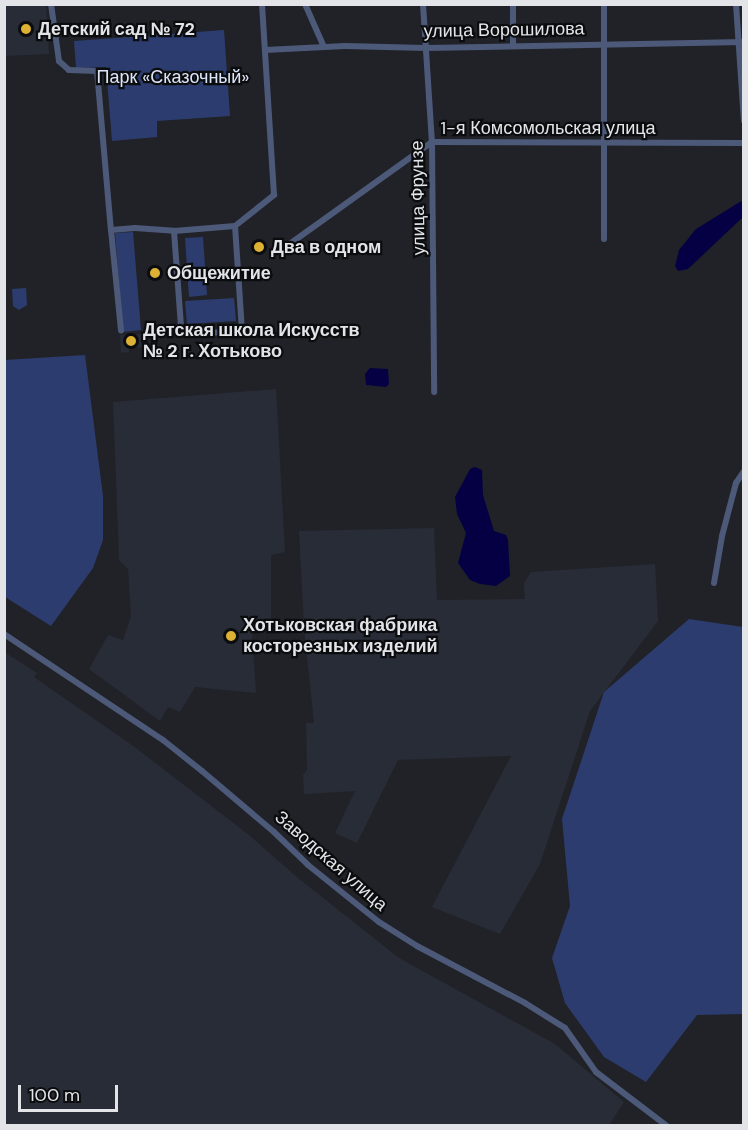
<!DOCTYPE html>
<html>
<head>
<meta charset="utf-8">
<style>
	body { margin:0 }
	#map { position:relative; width:748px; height:1130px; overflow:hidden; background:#202228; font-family:"DM Sans",sans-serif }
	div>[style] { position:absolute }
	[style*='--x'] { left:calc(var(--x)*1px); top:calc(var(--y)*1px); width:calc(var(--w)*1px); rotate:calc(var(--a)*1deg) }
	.built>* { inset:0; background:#282c37 }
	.green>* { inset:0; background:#2d3c6e }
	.water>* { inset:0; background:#040043 }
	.minor>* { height:6px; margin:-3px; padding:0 3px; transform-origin:3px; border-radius:3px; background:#4d5979 }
	.dots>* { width:16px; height:16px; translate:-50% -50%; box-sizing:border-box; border:3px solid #0b0c0e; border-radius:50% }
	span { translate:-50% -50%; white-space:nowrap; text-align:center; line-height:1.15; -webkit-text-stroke:4.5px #0b0c0e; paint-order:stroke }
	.poi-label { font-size:18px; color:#e3e4e8; font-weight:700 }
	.left { translate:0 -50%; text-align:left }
	.street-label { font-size:18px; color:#e3e4e8 }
	.park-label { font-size:18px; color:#dce4f9 }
	.frame { position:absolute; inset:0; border:6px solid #e3e4e8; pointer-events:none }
	.scale { position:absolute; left:18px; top:1085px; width:100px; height:27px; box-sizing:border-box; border:3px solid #e3e4e8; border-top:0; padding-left:8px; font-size:18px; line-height:21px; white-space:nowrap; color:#e3e4e8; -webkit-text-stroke:4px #0b0c0e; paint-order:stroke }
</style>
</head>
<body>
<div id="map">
	<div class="built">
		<div style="clip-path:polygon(4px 5px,46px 5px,49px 54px,5px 56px)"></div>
		<div style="clip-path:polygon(141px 334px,142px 347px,129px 348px,129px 352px,121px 353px,120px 335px)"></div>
		<div style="clip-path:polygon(276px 389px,285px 552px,271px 555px,271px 628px,268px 631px,252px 632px,256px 693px,195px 687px,180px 712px,168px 707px,160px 721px,89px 669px,108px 635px,123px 640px,131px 616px,128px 569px,119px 560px,113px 402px)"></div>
		<div style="clip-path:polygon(434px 528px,437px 600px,525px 599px,524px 583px,531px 572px,655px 564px,658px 621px,590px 711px,540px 864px,500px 934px,432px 907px,511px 756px,398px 760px,357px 843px,335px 833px,355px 791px,304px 794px,303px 775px,307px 770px,306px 723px,314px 723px,304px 628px,299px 531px)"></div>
		<div style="clip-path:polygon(4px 652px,37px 673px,34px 677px,136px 748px,249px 835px,298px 878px,399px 958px,555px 1044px,624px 1102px,609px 1125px,5px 1125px)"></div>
	</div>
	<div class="green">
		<div style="clip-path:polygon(224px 30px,230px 116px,157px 121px,157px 137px,112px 141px,106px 67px,76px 68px,74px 41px)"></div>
		<div style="clip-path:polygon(133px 232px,141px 330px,123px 332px,115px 233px)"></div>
		<div style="clip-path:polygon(203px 237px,207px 295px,189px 297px,185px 238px)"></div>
		<div style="clip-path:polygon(26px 288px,27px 305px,19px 310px,13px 306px,12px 289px)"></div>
		<div style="clip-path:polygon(234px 298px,236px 321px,187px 324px,185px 301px)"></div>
		<div style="clip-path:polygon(85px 355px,103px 496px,103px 540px,93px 568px,51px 626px,5px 597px,5px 360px)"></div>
		<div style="clip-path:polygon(689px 619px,743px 627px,743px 1014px,697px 1015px,646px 1082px,604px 1057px,565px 1003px,552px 958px,570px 906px,562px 819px,604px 692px)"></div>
	</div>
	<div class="water">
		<div style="clip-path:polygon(743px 200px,743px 217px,688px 269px,678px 271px,675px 266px,679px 250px,696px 229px)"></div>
		<div style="clip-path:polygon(370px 368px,388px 369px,389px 384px,386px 387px,366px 385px,365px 374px)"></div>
		<div style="clip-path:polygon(475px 467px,482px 470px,483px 495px,494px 531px,506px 535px,508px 540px,510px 576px,496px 586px,480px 584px,470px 580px,458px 563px,466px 533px,457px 514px,455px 497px,470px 469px)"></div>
	</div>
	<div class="minor">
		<div style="--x:51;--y:4;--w:58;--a:82"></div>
		<div style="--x:59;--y:61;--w:13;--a:42"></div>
		<div style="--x:69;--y:70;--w:28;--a:2"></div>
		<div style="--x:97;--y:71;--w:160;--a:85"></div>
		<div style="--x:111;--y:230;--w:24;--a:-5"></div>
		<div style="--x:135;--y:228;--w:39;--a:4"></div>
		<div style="--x:174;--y:231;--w:61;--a:-4.7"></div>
		<div style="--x:305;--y:4;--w:47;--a:66.2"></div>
		<div style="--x:423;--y:4;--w:138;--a:86.3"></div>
		<div style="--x:432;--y:142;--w:250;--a:89.5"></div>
		<div style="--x:513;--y:4;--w:41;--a:90"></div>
		<div style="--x:604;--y:4;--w:235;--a:90"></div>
		<div style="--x:736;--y:4;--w:117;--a:86.1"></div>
		<div style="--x:265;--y:50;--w:80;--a:-2.9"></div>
		<div style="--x:345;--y:46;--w:81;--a:1.4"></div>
		<div style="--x:426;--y:48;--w:318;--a:-1.1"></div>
		<div style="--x:111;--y:230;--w:101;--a:84.3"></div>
		<div style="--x:174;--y:231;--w:96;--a:85.8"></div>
		<div style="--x:181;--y:327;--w:12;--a:35"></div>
		<div style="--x:191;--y:334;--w:51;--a:-3.4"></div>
		<div style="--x:242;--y:331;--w:105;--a:-93.8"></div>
		<div style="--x:235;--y:226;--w:50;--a:-38.5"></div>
		<div style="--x:274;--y:195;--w:191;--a:-93.6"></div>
		<div style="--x:278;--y:249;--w:6;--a:-9"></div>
		<div style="--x:284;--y:248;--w:182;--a:-35.6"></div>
		<div style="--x:432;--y:142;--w:312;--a:0.2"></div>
		<div style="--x:148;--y:331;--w:33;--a:-7"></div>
		<div style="--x:714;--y:583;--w:48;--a:-80.3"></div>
		<div style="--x:722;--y:536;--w:55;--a:-75.2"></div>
		<div style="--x:736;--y:483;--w:14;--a:-56"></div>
		<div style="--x:4;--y:634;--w:191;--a:33.7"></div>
		<div style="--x:163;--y:740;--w:50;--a:38.5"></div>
		<div style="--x:202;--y:771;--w:94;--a:40.3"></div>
		<div style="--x:274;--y:832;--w:47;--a:44.1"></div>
		<div style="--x:308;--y:865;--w:91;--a:38.8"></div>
		<div style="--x:379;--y:922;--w:45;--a:32.3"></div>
		<div style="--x:417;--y:946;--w:122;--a:27.8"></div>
		<div style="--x:525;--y:1003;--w:47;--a:32"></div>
		<div style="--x:565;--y:1028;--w:54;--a:54.8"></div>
		<div style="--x:596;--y:1072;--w:89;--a:37.3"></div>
	</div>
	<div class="dots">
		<div style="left:26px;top:29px;background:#ddb133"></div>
		<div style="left:259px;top:247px;background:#ddb133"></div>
		<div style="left:155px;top:273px;background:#ddb133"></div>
		<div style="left:131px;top:341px;background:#ddb133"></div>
		<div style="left:231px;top:636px;background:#ddb133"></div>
	</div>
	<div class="poi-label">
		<span class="left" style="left:38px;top:29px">Детский сад № 72</span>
		<span class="left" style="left:271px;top:247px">Два в одном</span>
		<span class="left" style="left:167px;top:273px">Общежитие</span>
		<span class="left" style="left:143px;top:341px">Детская школа Искусств<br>№ 2 г. Хотьково</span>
		<span class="left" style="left:243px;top:636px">Хотьковская фабрика<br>косторезных изделий</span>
	</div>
	<div class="street-label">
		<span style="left:504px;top:30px;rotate:-1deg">улица Ворошилова</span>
		<span style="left:548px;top:128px">1-я Комсомольская улица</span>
		<span style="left:418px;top:198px;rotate:-91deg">улица Фрунзе</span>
		<span style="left:331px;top:861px;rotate:41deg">Заводская улица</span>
	</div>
	<div class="park-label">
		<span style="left:173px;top:77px">Парк «Сказочный»</span>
	</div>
	<div class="frame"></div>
	<div class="scale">100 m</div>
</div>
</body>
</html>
